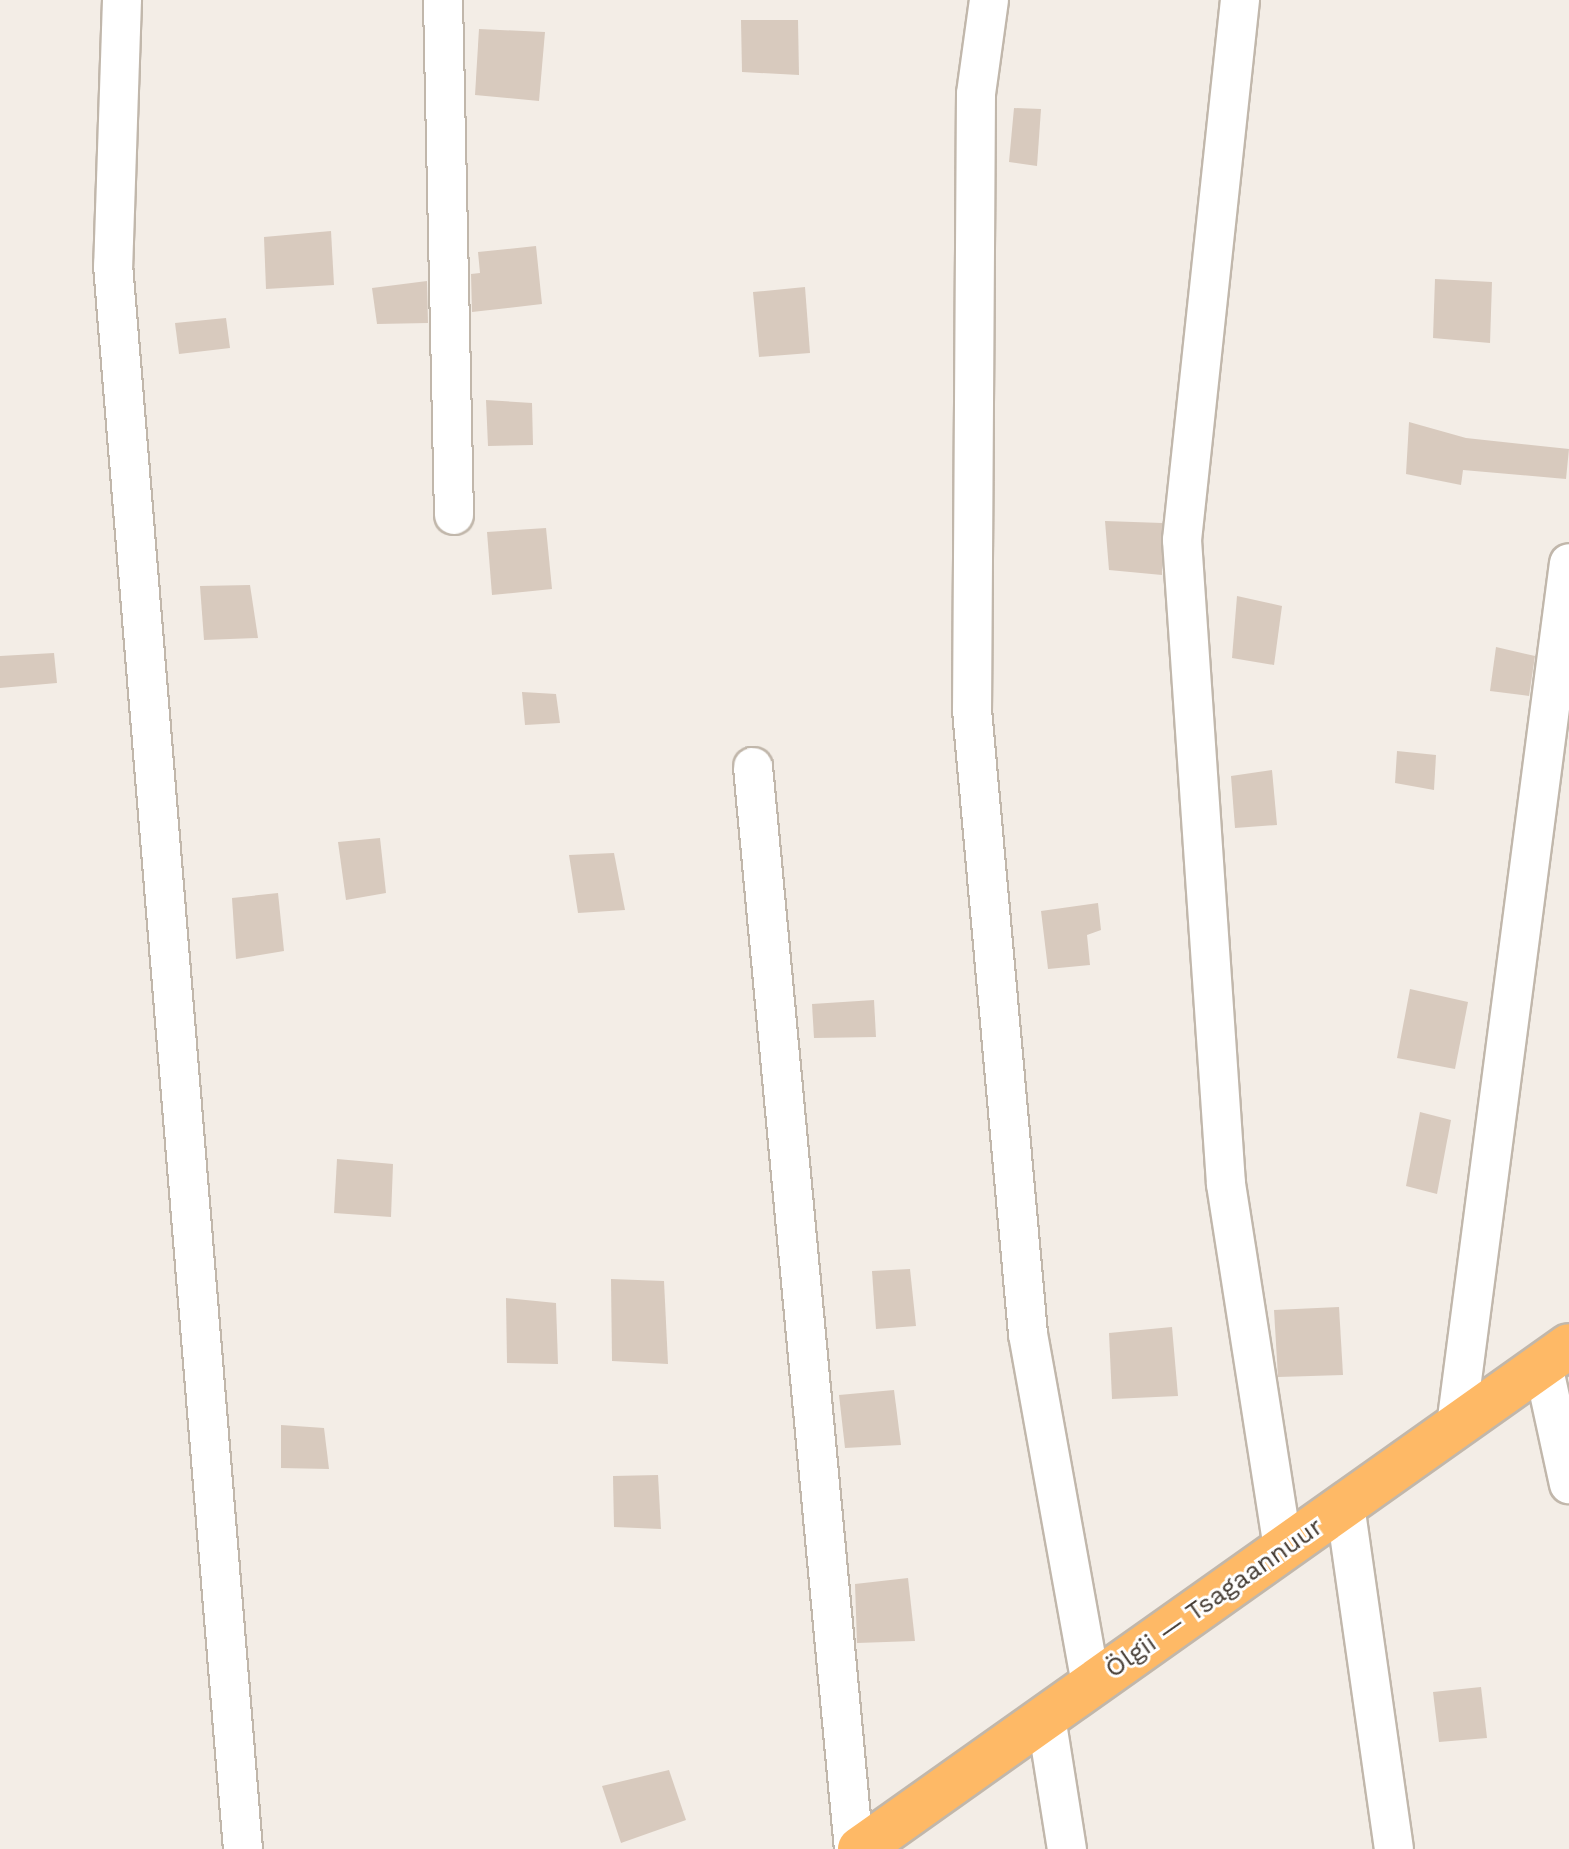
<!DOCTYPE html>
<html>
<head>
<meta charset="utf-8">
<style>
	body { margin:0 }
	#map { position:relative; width:1569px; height:1849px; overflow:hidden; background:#f3ede6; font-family:"Work Sans",sans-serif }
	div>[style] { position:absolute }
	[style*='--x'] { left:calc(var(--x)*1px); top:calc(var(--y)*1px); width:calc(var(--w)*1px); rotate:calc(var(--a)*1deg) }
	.building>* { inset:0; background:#d8cabe }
	.roads { filter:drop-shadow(2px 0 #c1b7ab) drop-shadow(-2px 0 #c1b7ab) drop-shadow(0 2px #c1b7ab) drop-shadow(0 -2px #c1b7ab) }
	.street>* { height:38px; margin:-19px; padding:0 19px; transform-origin:19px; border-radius:19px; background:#fff }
	.highway>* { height:44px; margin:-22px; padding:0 22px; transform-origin:22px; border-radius:22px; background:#feb966 }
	span { translate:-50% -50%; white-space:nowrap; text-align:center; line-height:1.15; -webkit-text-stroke:6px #fff; paint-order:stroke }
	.street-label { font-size:26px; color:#463d35 }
</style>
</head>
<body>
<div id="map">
	<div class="building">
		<div style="clip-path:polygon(741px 20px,798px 20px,799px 75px,742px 72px)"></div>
		<div style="clip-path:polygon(479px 29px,545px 32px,539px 101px,475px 95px)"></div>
		<div style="clip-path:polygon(1014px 108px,1041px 109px,1037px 166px,1009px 162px)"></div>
		<div style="clip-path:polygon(331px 231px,334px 285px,266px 289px,264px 237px)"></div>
		<div style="clip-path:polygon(536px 246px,542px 304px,472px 312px,471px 274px,480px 273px,478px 252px)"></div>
		<div style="clip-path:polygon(1435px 279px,1492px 282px,1490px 343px,1433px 338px)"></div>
		<div style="clip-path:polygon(427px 281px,428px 323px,377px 324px,372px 288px)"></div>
		<div style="clip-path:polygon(805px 287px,810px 353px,759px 357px,753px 292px)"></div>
		<div style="clip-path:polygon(226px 318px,230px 348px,179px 354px,175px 323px)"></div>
		<div style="clip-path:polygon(486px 400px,532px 403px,533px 445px,488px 446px)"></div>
		<div style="clip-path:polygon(1409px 422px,1466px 438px,1569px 449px,1566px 479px,1463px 470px,1461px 485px,1406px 474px)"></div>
		<div style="clip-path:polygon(1105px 521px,1162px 523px,1162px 575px,1109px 570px)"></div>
		<div style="clip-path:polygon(546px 528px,552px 589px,492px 595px,487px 532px)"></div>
		<div style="clip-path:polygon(250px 585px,258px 638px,204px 640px,200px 586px)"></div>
		<div style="clip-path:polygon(1237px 596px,1282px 606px,1274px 665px,1232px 658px)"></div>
		<div style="clip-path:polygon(1496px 647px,1535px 656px,1529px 696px,1490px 691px)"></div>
		<div style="clip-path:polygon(54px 653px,57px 683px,0 688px,0 656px)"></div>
		<div style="clip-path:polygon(522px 692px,556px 694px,560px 723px,525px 725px)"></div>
		<div style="clip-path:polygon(1397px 751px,1436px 755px,1434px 790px,1395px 783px)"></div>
		<div style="clip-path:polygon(1272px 770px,1277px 825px,1235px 828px,1231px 776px)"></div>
		<div style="clip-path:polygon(380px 838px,386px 893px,346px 900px,338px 842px)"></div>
		<div style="clip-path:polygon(614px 853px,625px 910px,578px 913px,569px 855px)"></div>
		<div style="clip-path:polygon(278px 893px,284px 951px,236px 959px,232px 898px)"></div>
		<div style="clip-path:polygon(1098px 903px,1101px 930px,1087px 935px,1090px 965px,1048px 969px,1041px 911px)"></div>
		<div style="clip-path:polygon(1410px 989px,1468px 1002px,1455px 1069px,1397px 1058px)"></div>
		<div style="clip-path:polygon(874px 1000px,876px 1037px,814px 1038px,812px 1004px)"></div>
		<div style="clip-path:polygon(1420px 1112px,1451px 1120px,1437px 1194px,1406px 1186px)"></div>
		<div style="clip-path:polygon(337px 1159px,393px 1164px,391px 1217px,334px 1213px)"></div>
		<div style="clip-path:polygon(910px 1269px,916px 1326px,876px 1329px,872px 1271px)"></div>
		<div style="clip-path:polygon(611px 1279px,664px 1281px,668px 1364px,612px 1361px)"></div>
		<div style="clip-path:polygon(506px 1298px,556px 1303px,558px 1364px,507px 1363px)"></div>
		<div style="clip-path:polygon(1339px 1307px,1343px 1375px,1278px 1377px,1274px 1310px)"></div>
		<div style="clip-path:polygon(1172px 1327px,1178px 1396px,1112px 1399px,1109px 1333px)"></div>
		<div style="clip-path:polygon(894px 1390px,901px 1445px,845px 1448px,839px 1395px)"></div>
		<div style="clip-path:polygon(281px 1425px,324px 1428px,329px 1469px,281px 1468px)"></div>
		<div style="clip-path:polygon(658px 1475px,661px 1529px,614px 1527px,613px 1476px)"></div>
		<div style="clip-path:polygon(908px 1578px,915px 1641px,857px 1643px,855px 1584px)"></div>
		<div style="clip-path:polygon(1481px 1687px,1487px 1738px,1439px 1742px,1433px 1692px)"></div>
		<div style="clip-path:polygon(669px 1770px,686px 1820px,621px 1843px,602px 1786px)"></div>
	</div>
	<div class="roads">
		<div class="street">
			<div style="--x:122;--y:0;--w:265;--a:91.9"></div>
			<div style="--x:113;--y:265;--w:1589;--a:85.31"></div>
			<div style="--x:443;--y:0;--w:515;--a:88.78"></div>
			<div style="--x:989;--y:0;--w:95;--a:97.9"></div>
			<div style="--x:976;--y:94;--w:616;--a:90.37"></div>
			<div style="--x:972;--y:710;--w:627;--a:84.87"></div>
			<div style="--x:1028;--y:1334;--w:357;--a:79.8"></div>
			<div style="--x:1240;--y:0;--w:543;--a:96.13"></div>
			<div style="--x:1182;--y:540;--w:646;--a:86.09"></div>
			<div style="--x:1226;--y:1184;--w:369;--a:81.1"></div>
			<div style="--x:753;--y:767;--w:1087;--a:84.67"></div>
			<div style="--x:1543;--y:1365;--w:122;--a:77.7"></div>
			<div style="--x:1456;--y:1426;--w:870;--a:-82.54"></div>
			<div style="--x:1345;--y:1505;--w:347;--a:81.9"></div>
			<div style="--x:1046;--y:1717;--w:134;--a:81"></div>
		</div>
		<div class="highway">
			<div style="--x:860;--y:1849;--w:869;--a:-35.35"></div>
		</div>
	</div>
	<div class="street-label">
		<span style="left:1214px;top:1598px;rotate:-35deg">Ölgii — Tsagaannuur</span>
	</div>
</div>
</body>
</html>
